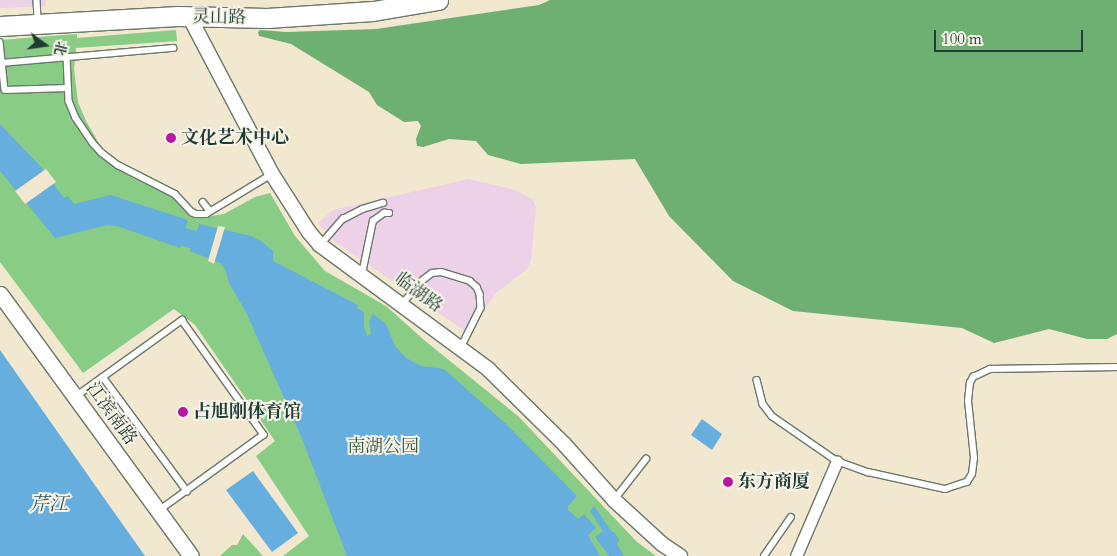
<!DOCTYPE html>
<html>
<head>
<meta charset="utf-8">
<style>
	body { margin:0 }
	#map { position:relative; width:1117px; height:556px; overflow:hidden; background:#f2e7cf; font-family:Cardo,"Noto Serif SC",serif }
	div>[style] { position:absolute }
	[style*='--x'] { left:calc(var(--x)*1px); top:calc(var(--y)*1px); width:calc(var(--w)*1px); rotate:calc(var(--a)*1deg) }
	.built>* { inset:0; background:#edd1e9 }
	.green>* { inset:0; background:#88cc85 }
	.forest>* { inset:0; background:#6eb072 }
	.water>* { inset:0; background:#65aedd }
	.pier>* { inset:0; background:#f2e7cf }
	.river>* { height:18px; margin:-9px; padding:0 9px; transform-origin:9px; border-radius:9px; background:#65aedd }
	.roads { filter:drop-shadow(1px 0 #69786a) drop-shadow(-1px 0 #69786a) drop-shadow(0 1px #69786a) drop-shadow(0 -1px #69786a) }
	.service>* { height:5.5px; margin:-2.75px; padding:0 2.75px; transform-origin:2.75px; border-radius:2.75px; background:#fff }
	.minor>* { height:11px; margin:-5.5px; padding:0 5.5px; transform-origin:5.5px; border-radius:5.5px; background:#fff }
	.tertiary>* { height:14px; margin:-7px; padding:0 7px; transform-origin:7px; border-radius:7px; background:#fff }
	.secondary>* { height:15px; margin:-7.5px; padding:0 7.5px; transform-origin:7.5px; border-radius:7.5px; background:#fff }
	.trunk>* { height:19px; margin:-9.5px; padding:0 9.5px; transform-origin:9.5px; border-radius:9.5px; background:#fff }
	.dots>* { width:14px; height:14px; translate:-50% -50%; box-sizing:border-box; border:2px solid #f7f3e8; border-radius:50% }
	span { translate:-50% -50%; white-space:nowrap; text-align:center; line-height:1.15; -webkit-text-stroke:4px #f7f3e8; paint-order:stroke }
	.street-label { font-size:18px; color:#1f3d34 }
	.poi-label { font-size:18px; color:#1f3d34; font-weight:700 }
	.left { translate:0 -50%; text-align:left }
	.park-label { font-size:18px; color:#345a44 }
	.water-label { font-size:19px; color:#30595e; font-style:italic }
	.north { position:absolute; left:20px; top:20px; width:50px; height:50px; -webkit-text-stroke:4px #f7f3e8; paint-order:stroke; rotate:104deg; font-size:14px; font-weight:700; line-height:20px; text-align:center; color:#1f3d34 }
	.north::after { content:''; display:block; margin:auto; width:18px; height:22px; background:#1f3d34; clip-path:polygon(50% 0,100% 100%,50% 72%,0 100%) }
	.scale { position:absolute; left:934px; top:30px; width:149px; height:22px; box-sizing:border-box; border:2px solid #1f3d34; border-top:0; padding-left:6px; font-size:15px; line-height:18px; white-space:nowrap; color:#1f3d34; -webkit-text-stroke:4px #f7f3e8; paint-order:stroke }
</style>
</head>
<body>
<div id="map">
	<div class="built">
		<div style="clip-path:polygon(0 0,46px 0,46px 6px,0 8px)"></div>
		<div style="clip-path:polygon(469px 179px,515px 190px,532px 199px,536px 207px,531px 261px,527px 269px,496px 293px,468px 333px,334px 241px,318px 223px,333px 210px)"></div>
	</div>
	<div class="green">
		<div style="clip-path:polygon(176px 30px,177px 41px,76px 48px,74px 69px,78px 102px,86px 121px,111px 164px,135px 179px,177px 198px,186px 212px,198px 218px,224px 214px,255px 197px,270px 193px,295px 236px,325px 271px,386px 306px,424px 340px,518px 416px,637px 542px,656px 556px,283px 556px,309px 536px,256px 456px,275px 441px,195px 325px,174px 309px,83px 373px,0 262px,0 40px,77px 34px,77px 38px)"></div>
		<div style="clip-path:polygon(243px 534px,263px 556px,220px 556px,232px 545px,237px 545px)"></div>
	</div>
	<div class="forest">
		<div style="clip-path:polygon(550px 0,1117px 0,1117px 334px,1107px 339px,1087px 339px,1049px 329px,994px 343px,962px 328px,793px 311px,733px 281px,669px 216px,635px 159px,521px 164px,488px 155px,476px 141px,449px 139px,423px 147px,417px 146px,416px 139px,421px 126px,418px 121px,404px 122px,377px 105px,369px 92px,291px 44px,259px 36px,258px 32px,260px 30px,286px 32px,376px 29px,539px 5px)"></div>
	</div>
	<div class="water">
		<div style="clip-path:polygon(0 124px,41px 167px,64px 198px,68px 196px,74px 204px,111px 195px,188px 220px,180px 248px,117px 226px,107px 225px,55px 238px,0 171px)"></div>
		<div style="clip-path:polygon(199px 224px,251px 236px,261px 241px,273px 251px,273px 261px,358px 305px,357px 308px,364px 312px,364px 327px,367px 336px,371px 334px,369px 321px,373px 314px,386px 324px,395px 346px,406px 358px,421px 366px,444px 369px,505px 423px,577px 496px,568px 506px,568px 510px,578px 519px,584px 514px,596px 528px,588px 535px,600px 556px,347px 556px,301px 436px,246px 312px,229px 283px,225px 269px,220px 263px,190px 251px)"></div>
		<div style="clip-path:polygon(0 350px,104px 498px,145px 556px,0 556px)"></div>
		<div style="clip-path:polygon(702px 419px,722px 434px,712px 450px,691px 435px)"></div>
		<div style="clip-path:polygon(253px 471px,298px 533px,272px 552px,226px 490px)"></div>
		<div style="clip-path:polygon(594px 506px,612px 532px,615px 533px,619px 540px,617px 544px,624px 556px,609px 556px,595px 537px,603px 531px,590px 511px)"></div>
	</div>
	<div class="pier">
		<div style="clip-path:polygon(46px 169px,56px 182px,25px 204px,15px 191px)"></div>
		<div style="clip-path:polygon(218px 226px,225px 227px,214px 264px,208px 261px)"></div>
	</div>
	<div class="river">
		<div style="--x:161;--y:231;--w:34;--a:15"></div>
	</div>
	<div class="roads">
		<div class="service">
			<div style="--x:37;--y:0;--w:21;--a:87"></div>
			<div style="--x:0;--y:42;--w:48;--a:84.1"></div>
			<div style="--x:5;--y:90;--w:62;--a:-1.8"></div>
			<div style="--x:67;--y:57;--w:44;--a:87.4"></div>
			<div style="--x:69;--y:101;--w:18;--a:68"></div>
			<div style="--x:76;--y:118;--w:30;--a:56"></div>
			<div style="--x:93;--y:143;--w:13;--a:48"></div>
			<div style="--x:102;--y:153;--w:20;--a:37"></div>
			<div style="--x:118;--y:165;--w:64;--a:27"></div>
			<div style="--x:175;--y:194;--w:25;--a:47"></div>
			<div style="--x:192;--y:212;--w:4;--a:27"></div>
			<div style="--x:196;--y:214;--w:10;--a:0"></div>
			<div style="--x:206;--y:214;--w:77;--a:-31.2"></div>
			<div style="--x:1;--y:63;--w:173;--a:-5"></div>
			<div style="--x:203;--y:202;--w:11;--a:52"></div>
			<div style="--x:320;--y:245;--w:35;--a:-49"></div>
			<div style="--x:343;--y:219;--w:22;--a:-27"></div>
			<div style="--x:363;--y:209;--w:21;--a:-17"></div>
			<div style="--x:362;--y:274;--w:54;--a:-78.3"></div>
			<div style="--x:373;--y:221;--w:14;--a:-36"></div>
			<div style="--x:384;--y:213;--w:5;--a:0"></div>
			<div style="--x:402;--y:304;--w:32;--a:-49"></div>
			<div style="--x:423;--y:280;--w:11;--a:-38"></div>
			<div style="--x:432;--y:273;--w:9;--a:-6"></div>
			<div style="--x:441;--y:272;--w:30;--a:17"></div>
			<div style="--x:470;--y:281;--w:9;--a:41"></div>
			<div style="--x:477;--y:287;--w:8;--a:67"></div>
			<div style="--x:480;--y:294;--w:14;--a:86"></div>
			<div style="--x:481;--y:308;--w:45;--a:116.6"></div>
			<div style="--x:103;--y:377;--w:142;--a:53.6"></div>
			<div style="--x:757;--y:380;--w:25;--a:76"></div>
			<div style="--x:763;--y:404;--w:15;--a:53"></div>
			<div style="--x:772;--y:416;--w:79;--a:34.7"></div>
			<div style="--x:837;--y:461;--w:33;--a:20"></div>
			<div style="--x:868;--y:472;--w:79;--a:12.4"></div>
			<div style="--x:945;--y:489;--w:23;--a:-18"></div>
			<div style="--x:967;--y:482;--w:9;--a:-58"></div>
			<div style="--x:972;--y:474;--w:16;--a:-83"></div>
			<div style="--x:974;--y:458;--w:57;--a:-96"></div>
			<div style="--x:968;--y:401;--w:18;--a:-84"></div>
			<div style="--x:970;--y:383;--w:7;--a:-63"></div>
			<div style="--x:973;--y:377;--w:19;--a:-25"></div>
			<div style="--x:990;--y:369;--w:127;--a:-0.9"></div>
			<div style="--x:75;--y:397;--w:132;--a:-35.7"></div>
			<div style="--x:182;--y:320;--w:141;--a:54.5"></div>
			<div style="--x:264;--y:435;--w:130;--a:144.1"></div>
			<div style="--x:614;--y:500;--w:52;--a:-52"></div>
			<div style="--x:764;--y:556;--w:47;--a:-55.3"></div>
		</div>
		<div class="minor">
			<div style="--x:796;--y:556;--w:103;--a:-66.7"></div>
		</div>
		<div class="tertiary">
			<div style="--x:190;--y:18;--w:176;--a:62.3"></div>
			<div style="--x:272;--y:174;--w:69;--a:57.5"></div>
			<div style="--x:309;--y:232;--w:17;--a:50"></div>
			<div style="--x:320;--y:245;--w:209;--a:36.4"></div>
			<div style="--x:488;--y:369;--w:107;--a:44.6"></div>
			<div style="--x:564;--y:444;--w:75;--a:48.2"></div>
			<div style="--x:614;--y:500;--w:65;--a:42.5"></div>
			<div style="--x:662;--y:544;--w:22;--a:34"></div>
		</div>
		<div class="secondary">
			<div style="--x:0;--y:294;--w:324;--a:53.9"></div>
		</div>
		<div class="trunk">
			<div style="--x:0;--y:26;--w:178;--a:-3.2"></div>
			<div style="--x:178;--y:16;--w:89;--a:1.3"></div>
			<div style="--x:267;--y:18;--w:106;--a:-3.8"></div>
			<div style="--x:373;--y:11;--w:66;--a:-9.6"></div>
		</div>
	</div>
	<div class="dots">
		<div style="left:171px;top:138px;background:#b5179e"></div>
		<div style="left:183px;top:412px;background:#b5179e"></div>
		<div style="left:728px;top:482px;background:#b5179e"></div>
	</div>
	<div class="street-label">
		<span style="left:219px;top:18px;rotate:1deg">灵山路</span>
		<span style="left:418px;top:293px;rotate:36deg">临湖路</span>
		<span style="left:111px;top:414px;rotate:54deg">江滨南路</span>
	</div>
	<div class="poi-label">
		<span class="left" style="left:181px;top:138px">文化艺术中心</span>
		<span class="left" style="left:193px;top:412px">占旭刚体育馆</span>
		<span class="left" style="left:738px;top:482px">东方商厦</span>
	</div>
	<div class="park-label">
		<span style="left:383px;top:447px">南湖公园</span>
	</div>
	<div class="water-label">
		<span style="left:49px;top:505px">芹江</span>
	</div>
	<div class="north">北</div>
	<div class="scale">100 m</div>
</div>
</body>
</html>
